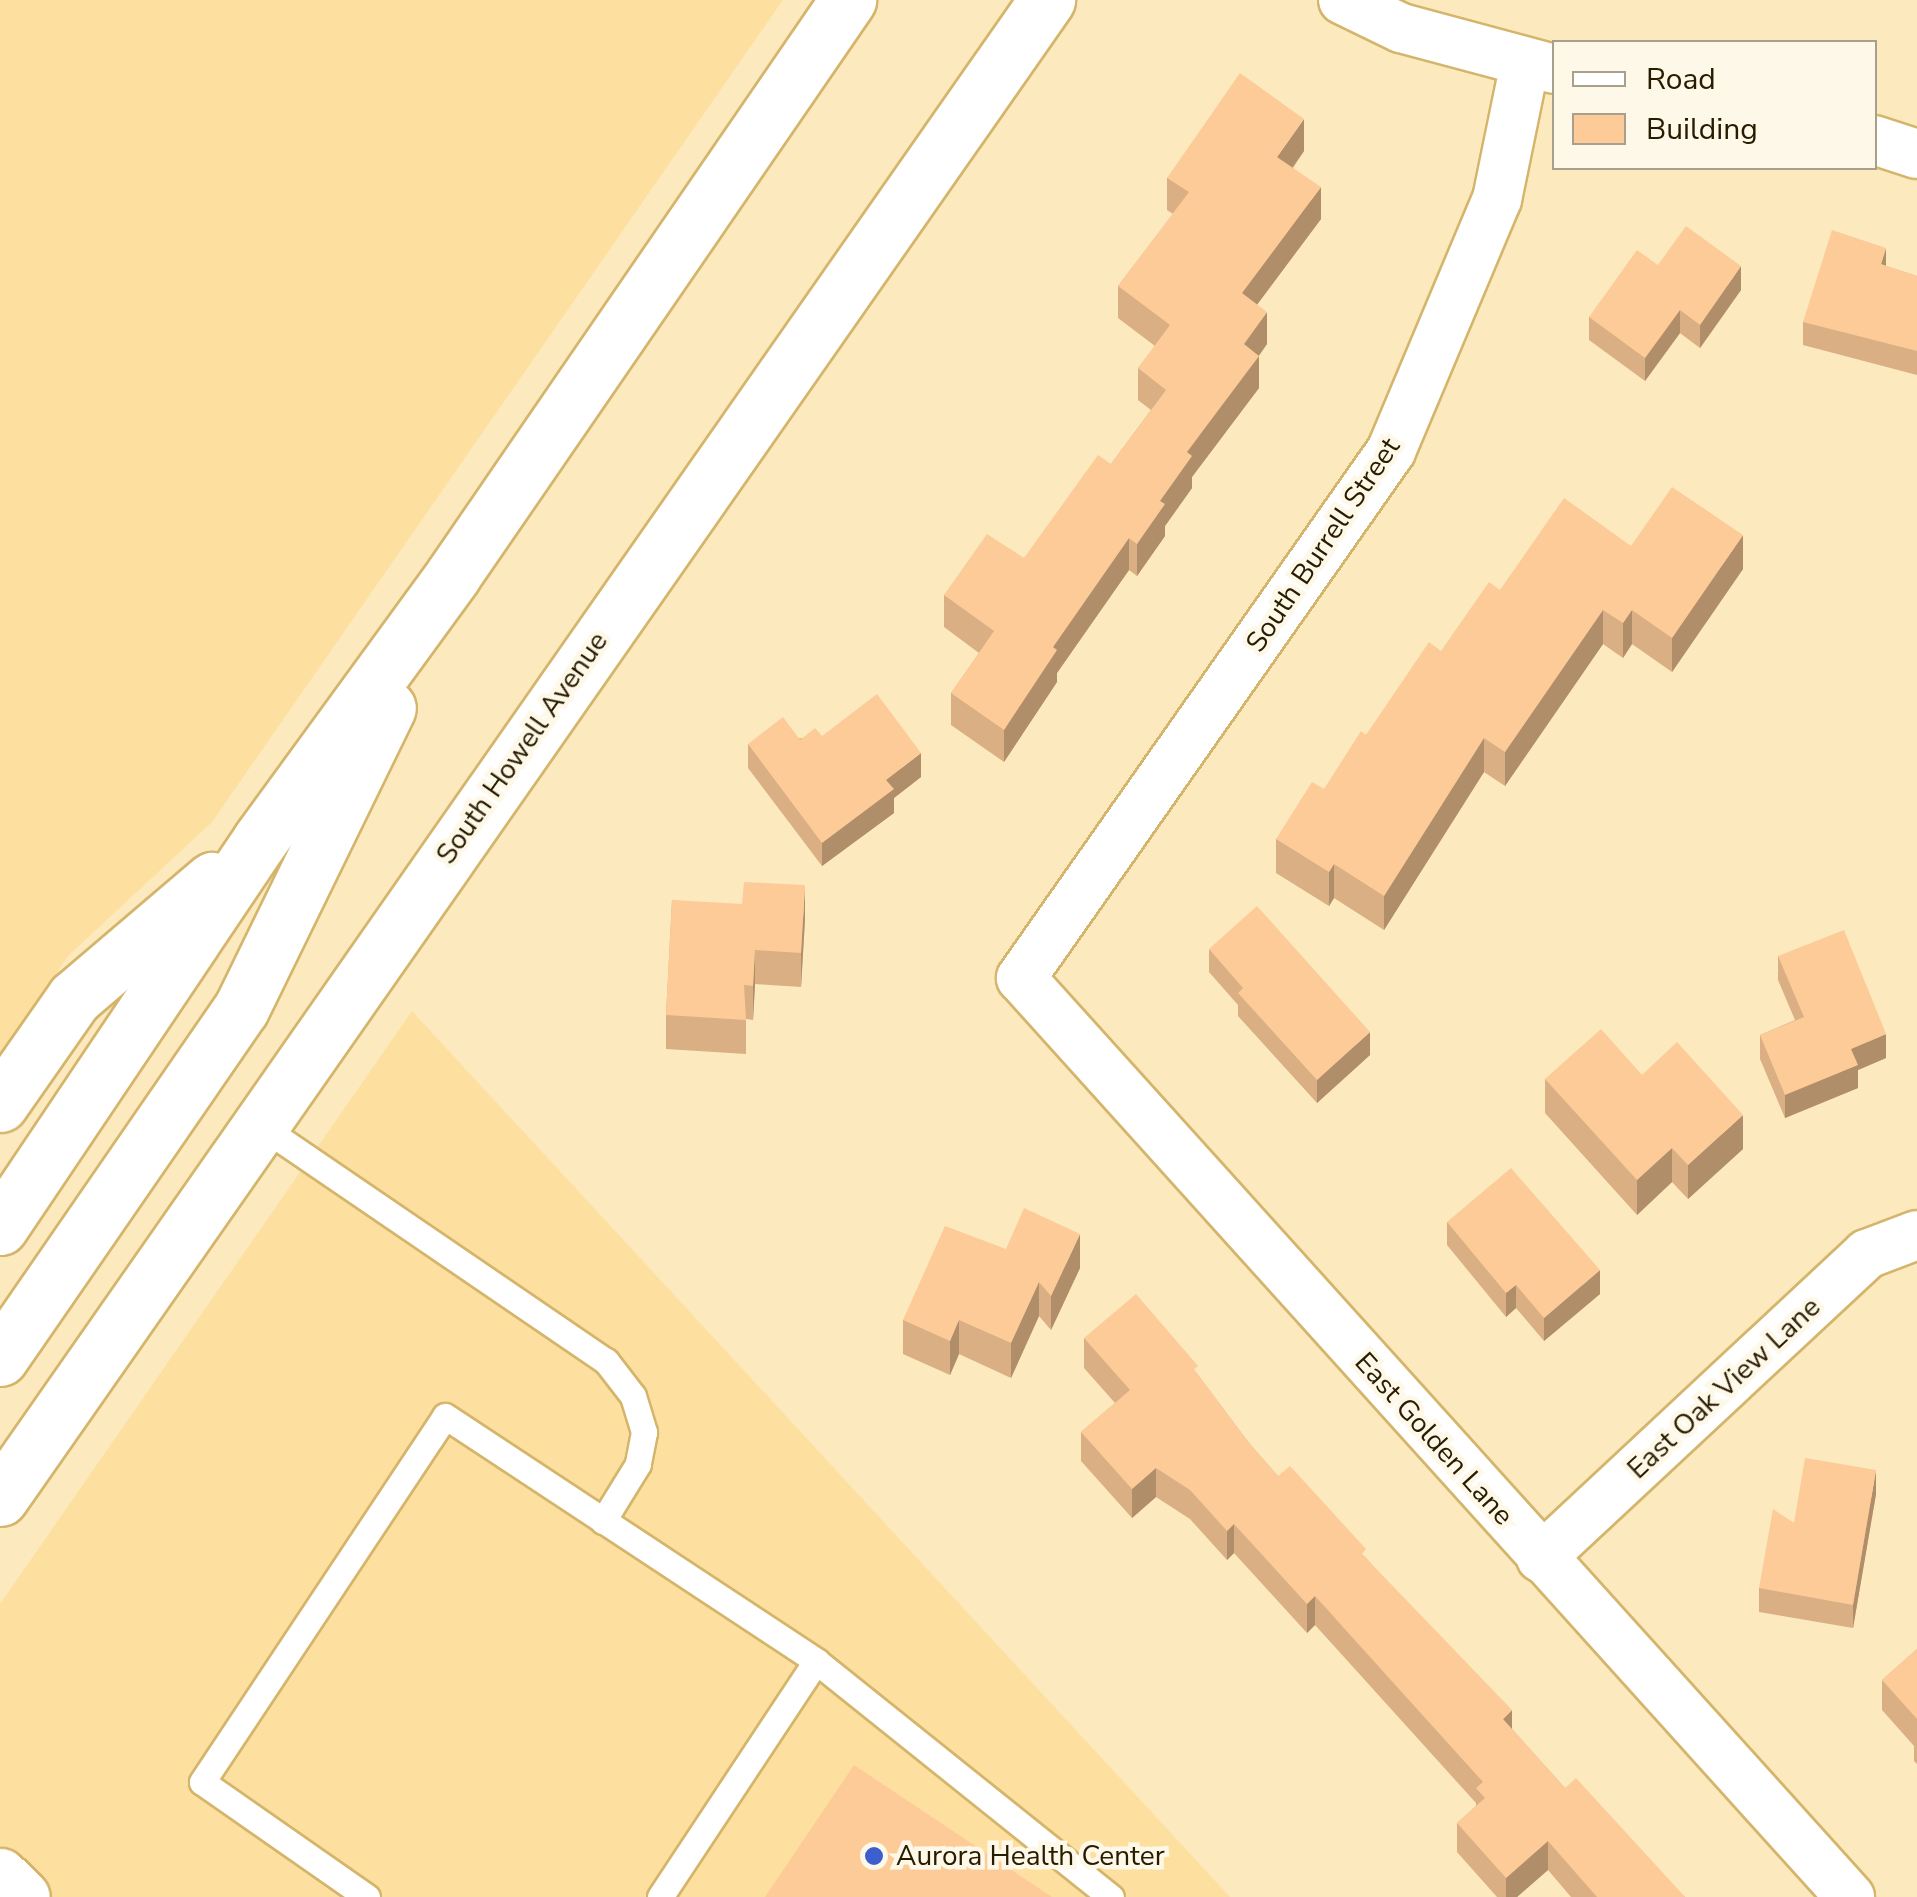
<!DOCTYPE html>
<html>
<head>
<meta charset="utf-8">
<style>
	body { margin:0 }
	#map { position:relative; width:1917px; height:1897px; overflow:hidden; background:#fce9be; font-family:"Nunito Sans",sans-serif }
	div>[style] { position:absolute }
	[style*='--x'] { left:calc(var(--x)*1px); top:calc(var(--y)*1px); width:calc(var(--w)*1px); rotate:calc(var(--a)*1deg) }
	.built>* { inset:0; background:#fde09f }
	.roads { filter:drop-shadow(2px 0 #d4b56b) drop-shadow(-2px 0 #d4b56b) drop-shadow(0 2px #d4b56b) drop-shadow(0 -2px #d4b56b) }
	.service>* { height:25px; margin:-12.5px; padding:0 12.5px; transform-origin:12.5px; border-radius:12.5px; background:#fff }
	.minor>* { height:48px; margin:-24px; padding:0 24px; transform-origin:24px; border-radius:24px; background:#fff }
	.primary>* { height:55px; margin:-27.5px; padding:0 27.5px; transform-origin:27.5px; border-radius:27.5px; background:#fff }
	.wall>* { inset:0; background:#d9af83 }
	.shaded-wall>* { inset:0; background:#b08e6a }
	.building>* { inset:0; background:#fccb98 }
	.dots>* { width:28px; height:28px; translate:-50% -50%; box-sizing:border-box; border:5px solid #fef8e9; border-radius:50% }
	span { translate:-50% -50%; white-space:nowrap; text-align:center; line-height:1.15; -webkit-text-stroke:9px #fef8e9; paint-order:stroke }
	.street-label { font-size:28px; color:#281c00 }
	.poi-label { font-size:28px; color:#281c00 }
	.left { translate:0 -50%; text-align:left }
	.legend { position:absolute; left:1552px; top:40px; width:325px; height:130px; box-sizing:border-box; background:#fef8e9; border:2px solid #a8a08c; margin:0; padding:12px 18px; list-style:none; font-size:30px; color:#281c00 }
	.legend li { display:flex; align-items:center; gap:20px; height:50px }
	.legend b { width:50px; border:2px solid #a8a08c }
</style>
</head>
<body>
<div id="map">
	<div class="built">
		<div style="clip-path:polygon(0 0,783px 0,212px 822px,68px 956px,0 1057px)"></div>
		<div style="clip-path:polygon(412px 1011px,1230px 1897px,52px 1897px,0 1845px,0 1604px)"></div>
	</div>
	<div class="roads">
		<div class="service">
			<div style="--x:258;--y:1124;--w:421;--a:34.3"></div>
			<div style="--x:606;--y:1361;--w:44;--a:52.4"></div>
			<div style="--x:633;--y:1396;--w:38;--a:73"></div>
			<div style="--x:644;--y:1432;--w:33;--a:101"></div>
			<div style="--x:638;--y:1464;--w:67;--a:121.6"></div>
			<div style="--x:367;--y:1897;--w:201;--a:-145.1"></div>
			<div style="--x:202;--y:1782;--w:439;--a:-56.4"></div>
			<div style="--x:445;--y:1416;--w:445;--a:33.4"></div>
			<div style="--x:816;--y:1661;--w:378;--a:38.7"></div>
			<div style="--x:660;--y:1897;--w:283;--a:-56.5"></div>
		</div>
		<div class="minor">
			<div style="--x:1343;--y:0;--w:64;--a:25.8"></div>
			<div style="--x:1401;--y:28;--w:158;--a:15"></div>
			<div style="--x:1525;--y:63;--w:139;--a:101.6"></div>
			<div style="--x:1497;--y:199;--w:273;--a:112.8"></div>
			<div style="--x:1391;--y:451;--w:644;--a:125.07"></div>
			<div style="--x:1021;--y:978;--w:1238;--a:47.95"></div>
			<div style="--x:1874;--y:140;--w:45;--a:18"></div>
			<div style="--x:1541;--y:1558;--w:446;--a:-43"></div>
			<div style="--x:1867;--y:1254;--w:53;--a:-20.8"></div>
		</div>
		<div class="primary">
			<div style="--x:0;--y:1104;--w:129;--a:-55.1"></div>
			<div style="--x:74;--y:998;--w:182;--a:-40.5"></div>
			<div style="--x:0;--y:1227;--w:466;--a:-56.1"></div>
			<div style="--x:260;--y:840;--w:328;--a:-53.9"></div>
			<div style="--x:453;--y:575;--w:698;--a:-55.51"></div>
			<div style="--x:0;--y:1358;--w:424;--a:-55.4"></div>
			<div style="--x:241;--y:1009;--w:335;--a:-64"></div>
			<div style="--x:0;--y:1498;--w:1828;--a:-55.05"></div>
			<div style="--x:0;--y:1876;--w:30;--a:44"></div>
		</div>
	</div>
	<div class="wall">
		<div style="clip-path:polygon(1304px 151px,1293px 168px,1321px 219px,1257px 304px,1267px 344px,1259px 356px,1259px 388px,1192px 477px,1192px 488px,1165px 526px,1165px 536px,1137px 576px,1129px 570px,1057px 673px,1057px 682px,1004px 762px,951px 725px,951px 693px,979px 653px,944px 627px,944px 595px,1024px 558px,1111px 464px,1151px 410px,1138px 400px,1138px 368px,1155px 346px,1118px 318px,1118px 286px,1173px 214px,1167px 210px,1167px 178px)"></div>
		<div style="clip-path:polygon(1658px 265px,1741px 290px,1700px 348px,1680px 333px,1645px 381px,1589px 340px,1589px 317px)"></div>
		<div style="clip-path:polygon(1886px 266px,1917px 276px,1917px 375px,1803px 345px,1803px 322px)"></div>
		<div style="clip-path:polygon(1631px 546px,1743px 569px,1672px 672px,1632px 644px,1623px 658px,1603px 644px,1505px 786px,1484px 772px,1384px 930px,1334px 898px,1329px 906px,1276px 873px,1276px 839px,1324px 789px,1366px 735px,1500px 590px)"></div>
		<div style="clip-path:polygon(822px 736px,921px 777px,894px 798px,894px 813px,822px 866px,748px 768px,748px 744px)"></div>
		<div style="clip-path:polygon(672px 900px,805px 919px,801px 987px,755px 984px,753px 1020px,746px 1019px,746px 1054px,666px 1049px,666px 1015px)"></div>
		<div style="clip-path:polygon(1209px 949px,1370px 1055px,1317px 1103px,1238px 1016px,1238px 1005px,1209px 972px)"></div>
		<div style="clip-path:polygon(1778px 956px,1886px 1058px,1858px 1070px,1858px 1088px,1785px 1118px,1760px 1059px,1760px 1035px,1795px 1020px,1778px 980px)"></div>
		<div style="clip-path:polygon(1642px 1075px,1743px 1149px,1688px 1199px,1672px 1182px,1637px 1215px,1545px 1113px,1545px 1079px)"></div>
		<div style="clip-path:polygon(1447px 1222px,1600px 1294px,1544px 1341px,1516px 1308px,1506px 1317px,1447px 1245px)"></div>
		<div style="clip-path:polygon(1006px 1249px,1080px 1268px,1051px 1330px,1039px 1316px,1011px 1378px,959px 1354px,950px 1375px,903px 1354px,903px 1320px)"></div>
		<div style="clip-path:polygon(1084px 1338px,1198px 1375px,1249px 1443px,1278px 1476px,1366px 1558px,1512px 1729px,1565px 1788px,1685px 1897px,1571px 1897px,1548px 1870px,1517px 1897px,1497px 1897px,1457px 1852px,1457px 1823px,1476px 1806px,1476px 1803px,1315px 1625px,1307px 1633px,1234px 1553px,1227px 1560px,1190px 1519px,1156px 1497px,1132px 1518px,1081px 1461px,1081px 1432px,1115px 1403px,1084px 1368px)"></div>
		<div style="clip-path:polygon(1876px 1494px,1853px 1628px,1759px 1612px,1759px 1588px)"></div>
		<div style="clip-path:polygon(1917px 1649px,1917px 1764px,1914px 1761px,1914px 1746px,1882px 1710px,1882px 1680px)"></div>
	</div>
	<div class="shaded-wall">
		<div style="clip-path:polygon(1304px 119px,1304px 151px,1277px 189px,1277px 157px)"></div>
		<div style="clip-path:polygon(1321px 187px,1321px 219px,1242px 325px,1242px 293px)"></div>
		<div style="clip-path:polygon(1886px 248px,1886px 271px,1881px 264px)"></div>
		<div style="clip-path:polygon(1741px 266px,1741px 290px,1700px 348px,1700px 325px)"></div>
		<div style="clip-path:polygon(1680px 310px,1680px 333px,1645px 381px,1645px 358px)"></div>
		<div style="clip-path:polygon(1267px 312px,1267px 344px,1249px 369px,1259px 356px,1259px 388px,1192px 477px,1192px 488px,1165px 526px,1165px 536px,1137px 576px,1137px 544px,1244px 344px)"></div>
		<div style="clip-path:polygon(1743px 535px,1743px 569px,1672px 672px,1672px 638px)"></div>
		<div style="clip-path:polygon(1129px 538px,1129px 570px,1057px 673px,1057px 682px,1004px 762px,1004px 730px,1053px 647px)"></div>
		<div style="clip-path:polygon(1603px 610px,1603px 644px,1505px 786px,1505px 752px)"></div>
		<div style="clip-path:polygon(1632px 610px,1632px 644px,1623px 658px,1623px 623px)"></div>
		<div style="clip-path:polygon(1484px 738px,1484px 772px,1384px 930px,1384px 896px)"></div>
		<div style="clip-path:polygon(921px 753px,921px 777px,894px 798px,894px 813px,822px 866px,822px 843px,886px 780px)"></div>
		<div style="clip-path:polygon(1334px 864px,1334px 898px,1329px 906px,1329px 872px)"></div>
		<div style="clip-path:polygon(805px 885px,805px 919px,801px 987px,801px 953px)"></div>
		<div style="clip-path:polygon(755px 950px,755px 984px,753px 1020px,753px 986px)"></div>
		<div style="clip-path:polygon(1370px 1032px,1370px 1055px,1317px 1103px,1317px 1080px)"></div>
		<div style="clip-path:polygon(1886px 1034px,1886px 1058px,1858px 1070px,1858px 1088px,1785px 1118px,1785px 1095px,1851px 1049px)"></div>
		<div style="clip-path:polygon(1743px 1115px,1743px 1149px,1688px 1199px,1688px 1165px)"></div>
		<div style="clip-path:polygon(1672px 1148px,1672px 1182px,1637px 1215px,1637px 1180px)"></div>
		<div style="clip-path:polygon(1080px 1234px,1080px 1268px,1051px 1330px,1051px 1296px)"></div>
		<div style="clip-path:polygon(1600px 1270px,1600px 1294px,1544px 1341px,1544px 1318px)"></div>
		<div style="clip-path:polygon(1039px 1282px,1039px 1316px,1011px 1378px,1011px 1343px)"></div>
		<div style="clip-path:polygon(1516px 1285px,1516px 1308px,1506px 1317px,1506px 1293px)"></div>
		<div style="clip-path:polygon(959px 1320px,959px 1354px,950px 1375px,950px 1341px)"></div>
		<div style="clip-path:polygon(1156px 1468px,1156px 1497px,1132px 1518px,1132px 1489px)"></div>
		<div style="clip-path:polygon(1876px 1470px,1876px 1494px,1853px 1628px,1853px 1605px)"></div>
		<div style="clip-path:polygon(1234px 1524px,1234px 1553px,1227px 1560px,1227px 1531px)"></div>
		<div style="clip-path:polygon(1315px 1596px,1315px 1625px,1307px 1633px,1307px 1604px)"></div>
		<div style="clip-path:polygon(1512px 1710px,1512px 1739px,1503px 1719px)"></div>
		<div style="clip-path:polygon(1548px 1841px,1548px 1870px,1517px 1897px,1506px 1897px,1506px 1878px)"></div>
	</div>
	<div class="building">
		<div style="clip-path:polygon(1240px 73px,1304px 119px,1277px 157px,1321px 187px,1242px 293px,1267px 312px,1244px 344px,1259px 356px,1187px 452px,1192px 456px,1160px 501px,1165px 504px,1137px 544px,1129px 538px,1053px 647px,1057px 650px,1004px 730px,951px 693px,994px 631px,944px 595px,987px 534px,1024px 558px,1098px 455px,1111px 464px,1166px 390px,1138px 368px,1170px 325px,1118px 286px,1189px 192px,1167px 178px)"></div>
		<div style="clip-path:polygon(1686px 226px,1741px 266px,1700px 325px,1680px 310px,1645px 358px,1589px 317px,1637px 250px,1658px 265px)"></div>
		<div style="clip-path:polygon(1832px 230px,1886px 248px,1881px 264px,1917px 276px,1917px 351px,1803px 322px)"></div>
		<div style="clip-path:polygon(1672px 487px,1743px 535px,1672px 638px,1632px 610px,1623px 623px,1603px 610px,1505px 752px,1484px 738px,1384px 896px,1334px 864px,1329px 872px,1276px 839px,1312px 782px,1324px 789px,1361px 731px,1366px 735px,1429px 642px,1441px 651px,1489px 582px,1500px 590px,1564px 498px,1631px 546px)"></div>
		<div style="clip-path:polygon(877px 694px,921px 753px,886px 780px,894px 789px,822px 843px,748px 744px,783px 717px,800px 740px,815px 728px,822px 736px)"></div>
		<div style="clip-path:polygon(744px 882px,805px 885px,801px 953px,755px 950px,753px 986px,744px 985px,746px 1020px,666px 1015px,672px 900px,742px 904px)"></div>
		<div style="clip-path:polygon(1257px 906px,1370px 1032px,1317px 1080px,1238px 993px,1243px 988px,1209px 949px)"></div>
		<div style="clip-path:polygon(1844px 930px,1886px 1034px,1851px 1049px,1858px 1065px,1785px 1095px,1760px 1035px,1804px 1017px,1778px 956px)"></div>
		<div style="clip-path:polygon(1601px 1029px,1642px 1075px,1677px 1042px,1743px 1115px,1688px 1165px,1672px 1148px,1637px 1180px,1545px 1079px)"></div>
		<div style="clip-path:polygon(1511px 1168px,1600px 1270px,1544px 1318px,1516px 1285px,1506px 1293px,1447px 1222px)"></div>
		<div style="clip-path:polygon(1024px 1208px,1080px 1234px,1051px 1296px,1039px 1282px,1011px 1343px,959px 1320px,950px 1341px,903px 1320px,945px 1226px,1006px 1249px)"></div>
		<div style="clip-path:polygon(1136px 1294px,1198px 1366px,1194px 1369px,1249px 1443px,1278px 1476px,1290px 1466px,1366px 1549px,1362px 1554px,1512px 1710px,1503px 1719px,1565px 1788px,1576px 1778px,1685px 1897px,1597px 1897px,1548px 1841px,1506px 1878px,1457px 1823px,1485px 1798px,1476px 1788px,1483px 1782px,1315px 1596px,1307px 1604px,1234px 1524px,1227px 1531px,1190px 1490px,1156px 1468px,1132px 1489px,1081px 1432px,1130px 1390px,1084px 1338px)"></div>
		<div style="clip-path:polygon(1805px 1458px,1876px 1470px,1853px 1605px,1759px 1588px,1773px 1509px,1794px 1523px)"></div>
		<div style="clip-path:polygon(1917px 1649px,1917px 1719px,1882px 1680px)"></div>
		<div style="clip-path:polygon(854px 1765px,1052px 1897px,765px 1897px)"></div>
	</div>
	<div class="dots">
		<div style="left:874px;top:1856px;background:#3c5fd0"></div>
	</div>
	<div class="street-label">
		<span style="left:1323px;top:545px;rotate:-56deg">South Burrell Street</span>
		<span style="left:522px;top:748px;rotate:-55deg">South Howell Avenue</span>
		<span style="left:1724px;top:1388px;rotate:-43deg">East Oak View Lane</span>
		<span style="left:1434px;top:1439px;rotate:48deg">East Golden Lane</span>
	</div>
	<div class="poi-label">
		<span class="left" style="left:896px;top:1856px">Aurora Health Center</span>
	</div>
	<ul class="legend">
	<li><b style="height:12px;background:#fff"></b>Road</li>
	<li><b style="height:28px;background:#fccb98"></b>Building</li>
	</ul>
</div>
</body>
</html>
